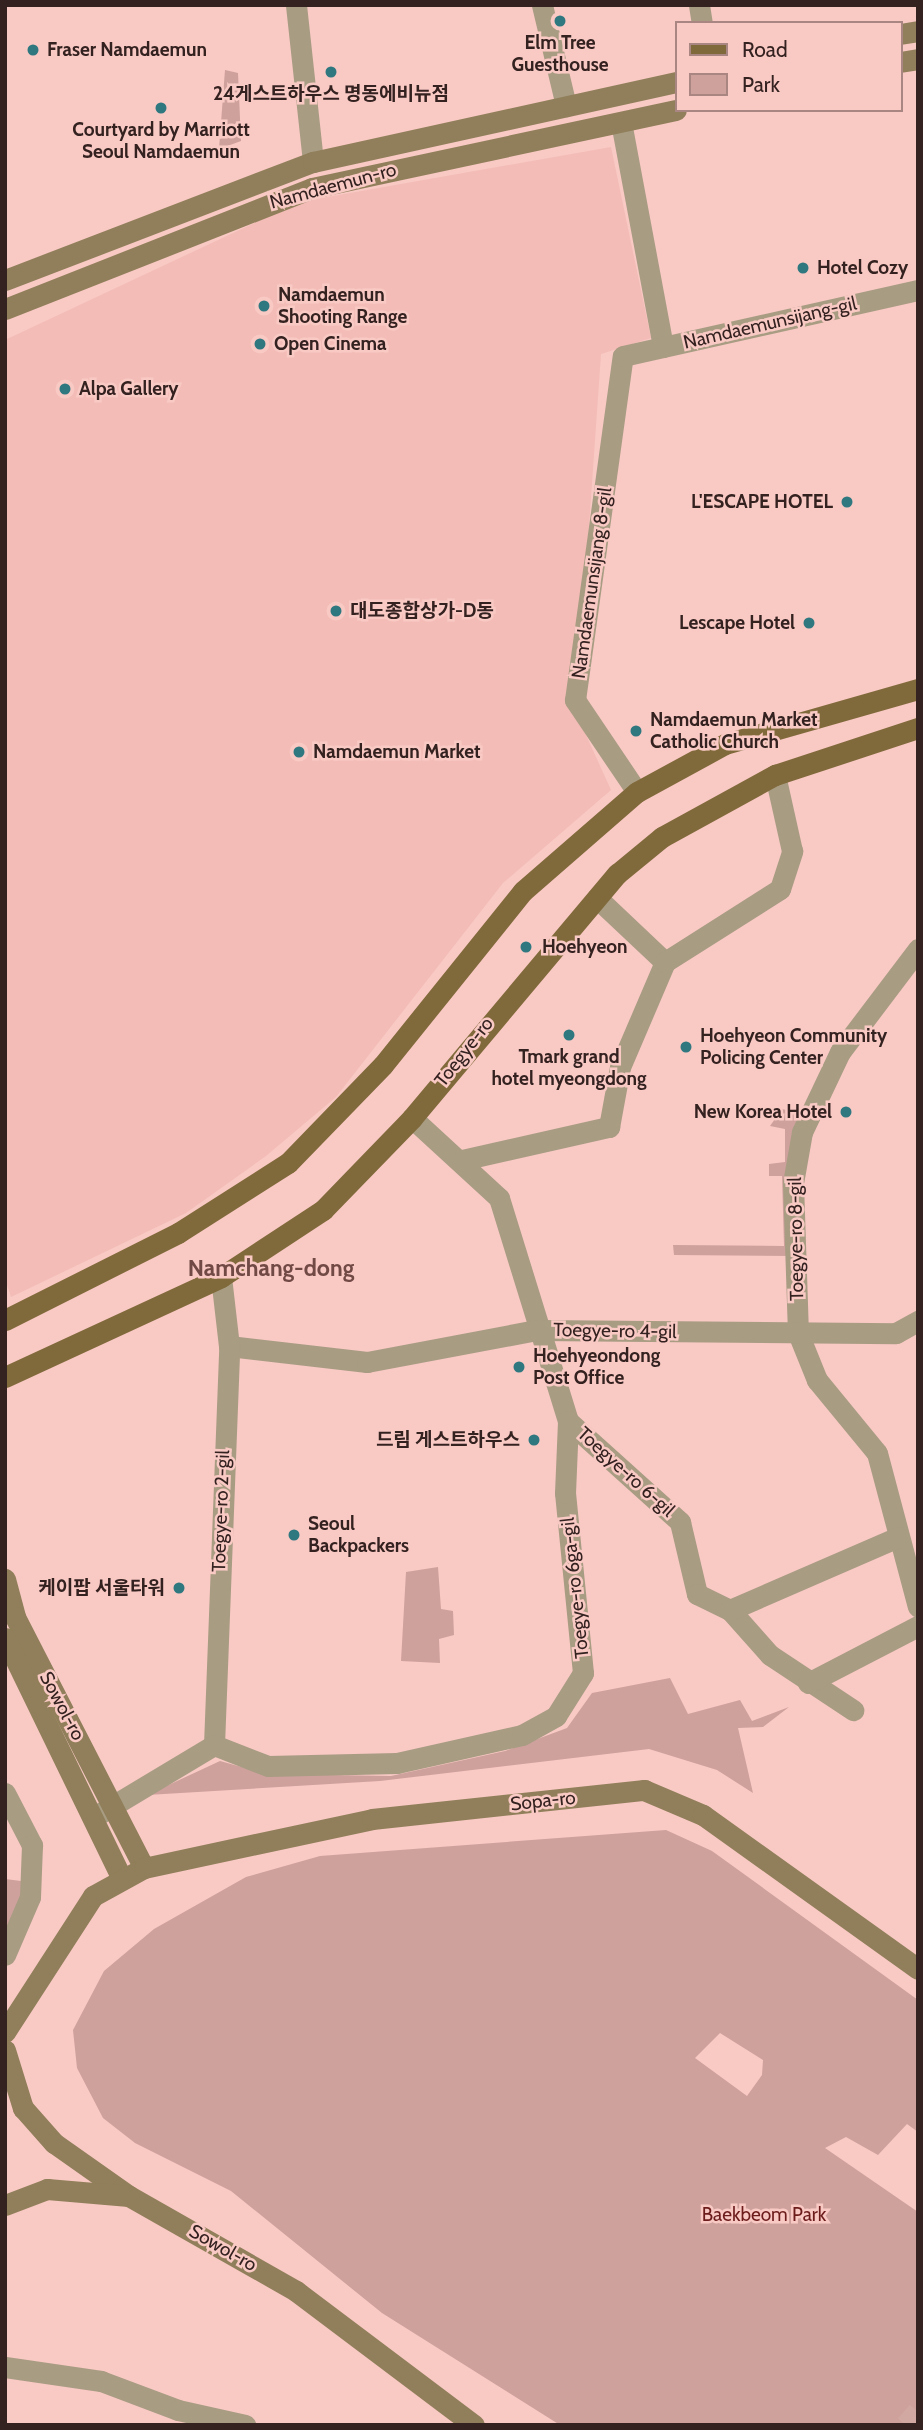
<!DOCTYPE html>
<html>
<head>
<meta charset="utf-8">
<style>
	body { margin:0 }
	#map { position:relative; width:923px; height:2430px; overflow:hidden; background:#f9c9c4; font-family:Cabin,"Noto Sans KR",sans-serif }
	div>[style] { position:absolute }
	[style*='--x'] { left:calc(var(--x)*1px); top:calc(var(--y)*1px); width:calc(var(--w)*1px); rotate:calc(var(--a)*1deg) }
	.built>* { inset:0; background:#f3bcb6 }
	.green>* { inset:0; background:#cea19c }
	.secondary-tunnel>* { height:21px; margin-top:-10.5px; transform-origin:0; background:repeating-linear-gradient(90deg,#d2a8a3 0 21px,transparent 0 31px) }
	.minor>* { height:21px; margin:-10.5px; padding:0 10.5px; transform-origin:10.5px; border-radius:10.5px; background:#a89c83 }
	.secondary>* { height:21px; margin:-10.5px; padding:0 10.5px; transform-origin:10.5px; border-radius:10.5px; background:#907f5a }
	.primary>* { height:21px; margin:-10.5px; padding:0 10.5px; transform-origin:10.5px; border-radius:10.5px; background:#806a3b }
	.dots>* { width:19px; height:19px; translate:-50% -50%; box-sizing:border-box; border:4px solid #f9c9c4; border-radius:50% }
	span { translate:-50% -50%; white-space:nowrap; text-align:center; line-height:1.15; -webkit-text-stroke:5px #f9c9c4; paint-order:stroke }
	.poi-label { font-size:19px; color:#342220; font-weight:700 }
	.left { translate:0 -50%; text-align:left }
	.right { translate:-100% -50%; text-align:right }
	.street-label { font-size:19px; color:#342220 }
	.park-label { font-size:19px; color:#6c1c1b }
	.quarter-label { font-size:23px; color:#714945; font-weight:700 }
	.frame { position:absolute; inset:0; border:7px solid #342220; pointer-events:none }
	.legend { position:absolute; left:675px; top:21px; width:228px; height:91px; box-sizing:border-box; background:#f9c9c4; border:2px solid #aa8682; margin:0; padding:9px 12px; list-style:none; font-size:21px; color:#342220 }
	.legend li { display:flex; align-items:center; gap:14px; height:35px }
	.legend b { width:35px; border:2px solid #aa8682 }
</style>
</head>
<body>
<div id="map">
	<div class="built">
		<div style="clip-path:polygon(611px 147px,651px 338px,601px 354px,576px 713px,611px 790px,503px 883px,336px 1097px,266px 1156px,186px 1213px,11px 1297px,5px 1279px,5px 340px,299px 202px)"></div>
	</div>
	<div class="green">
		<div style="clip-path:polygon(225px 70px,238px 73px,241px 141px,219px 149px)"></div>
		<div style="clip-path:polygon(782px 1109px,803px 1114px,792px 1256px,674px 1255px,673px 1245px,784px 1246px,782px 1176px,769px 1176px,769px 1164px,785px 1162px,785px 1129px,770px 1126px)"></div>
		<div style="clip-path:polygon(438px 1567px,441px 1609px,453px 1611px,454px 1635px,439px 1639px,440px 1663px,401px 1661px,406px 1572px)"></div>
		<div style="clip-path:polygon(670px 1678px,688px 1714px,740px 1700px,752px 1721px,789px 1707px,763px 1727px,738px 1728px,753px 1793px,717px 1770px,649px 1749px,380px 1781px,147px 1795px,220px 1761px,267px 1774px,391px 1776px,505px 1751px,567px 1728px,592px 1693px)"></div>
		<div style="clip-path:polygon(evenodd,666px 1830px,712px 1851px,918px 2000px,918px 2132px,907px 2124px,878px 2155px,846px 2137px,825px 2148px,918px 2212px,918px 2425px,560px 2425px,382px 2313px,231px 2191px,135px 2143px,103px 2118px,77px 2068px,73px 2030px,104px 1971px,154px 1929px,246px 1877px,320px 1856px,666px 1830px,720px 2033px,763px 2060px,762px 2075px,747px 2096px,695px 2058px,720px 2033px)"></div>
		<div style="clip-path:polygon(5px 1879px,21px 1881px,21px 1901px,5px 1934px)"></div>
	</div>
	<div class="secondary-tunnel">
		<div style="--x:906;--y:2425;--w:18;--a:-49"></div>
	</div>
	<div class="minor">
		<div style="--x:296;--y:5;--w:158;--a:83.8"></div>
		<div style="--x:542;--y:5;--w:104;--a:76.6"></div>
		<div style="--x:699;--y:5;--w:18;--a:81"></div>
		<div style="--x:621;--y:122;--w:229;--a:79.4"></div>
		<div style="--x:637;--y:792;--w:111;--a:-124"></div>
		<div style="--x:575;--y:700;--w:347;--a:-82.1"></div>
		<div style="--x:623;--y:356;--w:302;--a:-12.6"></div>
		<div style="--x:597;--y:898;--w:93;--a:43.3"></div>
		<div style="--x:918;--y:949;--w:129;--a:127.1"></div>
		<div style="--x:840;--y:1052;--w:89;--a:115.4"></div>
		<div style="--x:802;--y:1132;--w:52;--a:100"></div>
		<div style="--x:793;--y:1183;--w:150;--a:88.1"></div>
		<div style="--x:798;--y:1333;--w:51;--a:68"></div>
		<div style="--x:817;--y:1380;--w:94;--a:50.6"></div>
		<div style="--x:877;--y:1453;--w:159;--a:75.1"></div>
		<div style="--x:412;--y:1118;--w:118;--a:42.6"></div>
		<div style="--x:499;--y:1198;--w:233;--a:72.8"></div>
		<div style="--x:568;--y:1421;--w:151;--a:42"></div>
		<div style="--x:680;--y:1522;--w:74;--a:76.7"></div>
		<div style="--x:697;--y:1594;--w:37;--a:26"></div>
		<div style="--x:730;--y:1610;--w:60;--a:48.4"></div>
		<div style="--x:770;--y:1655;--w:100;--a:33.5"></div>
		<div style="--x:462;--y:1160;--w:151;--a:-12.7"></div>
		<div style="--x:609;--y:1127;--w:61;--a:-79.6"></div>
		<div style="--x:620;--y:1067;--w:114;--a:-66.8"></div>
		<div style="--x:665;--y:962;--w:136;--a:-32.4"></div>
		<div style="--x:780;--y:889;--w:40;--a:-72"></div>
		<div style="--x:792;--y:851;--w:78;--a:-102.6"></div>
		<div style="--x:229;--y:1346;--w:139;--a:6.6"></div>
		<div style="--x:367;--y:1362;--w:173;--a:-10.7"></div>
		<div style="--x:537;--y:1330;--w:359;--a:0.5"></div>
		<div style="--x:896;--y:1333;--w:25;--a:-29"></div>
		<div style="--x:730;--y:1610;--w:183;--a:-23.5"></div>
		<div style="--x:808;--y:1683;--w:124;--a:-27.4"></div>
		<div style="--x:214;--y:1745;--w:399;--a:-87.8"></div>
		<div style="--x:229;--y:1346;--w:69;--a:-96.6"></div>
		<div style="--x:5;--y:1793;--w:59;--a:62.6"></div>
		<div style="--x:32;--y:1845;--w:52;--a:92.2"></div>
		<div style="--x:30;--y:1897;--w:63;--a:113.3"></div>
		<div style="--x:94;--y:1817;--w:140;--a:-31"></div>
		<div style="--x:214;--y:1745;--w:58;--a:21.3"></div>
		<div style="--x:268;--y:1766;--w:129;--a:-1.3"></div>
		<div style="--x:397;--y:1763;--w:128;--a:-12.6"></div>
		<div style="--x:522;--y:1735;--w:39;--a:-29"></div>
		<div style="--x:556;--y:1716;--w:51;--a:-57.9"></div>
		<div style="--x:583;--y:1673;--w:181;--a:-95.7"></div>
		<div style="--x:565;--y:1493;--w:72;--a:-87.6"></div>
		<div style="--x:5;--y:2367;--w:97;--a:8.3"></div>
		<div style="--x:101;--y:2381;--w:82;--a:20.6"></div>
		<div style="--x:178;--y:2410;--w:69;--a:12.6"></div>
	</div>
	<div class="secondary">
		<div style="--x:900;--y:34;--w:18;--a:-9"></div>
		<div style="--x:900;--y:62;--w:18;--a:-9"></div>
		<div style="--x:5;--y:280;--w:330;--a:-21"></div>
		<div style="--x:313;--y:162;--w:372;--a:-12.4"></div>
		<div style="--x:5;--y:309;--w:330;--a:-21.5"></div>
		<div style="--x:312;--y:188;--w:372;--a:-12.1"></div>
		<div style="--x:5;--y:1579;--w:39;--a:75"></div>
		<div style="--x:15;--y:1617;--w:282;--a:62.8"></div>
		<div style="--x:5;--y:1638;--w:266;--a:64.1"></div>
		<div style="--x:5;--y:2032;--w:162;--a:-57.1"></div>
		<div style="--x:93;--y:1896;--w:58;--a:-28.8"></div>
		<div style="--x:144;--y:1868;--w:233;--a:-12.1"></div>
		<div style="--x:372;--y:1819;--w:274;--a:-6.1"></div>
		<div style="--x:644;--y:1790;--w:64;--a:23"></div>
		<div style="--x:703;--y:1815;--w:264;--a:35.6"></div>
		<div style="--x:5;--y:2050;--w:61;--a:72.8"></div>
		<div style="--x:23;--y:2108;--w:47;--a:48.5"></div>
		<div style="--x:54;--y:2143;--w:92;--a:35.2"></div>
		<div style="--x:129;--y:2196;--w:192;--a:29.6"></div>
		<div style="--x:296;--y:2291;--w:223;--a:37"></div>
		<div style="--x:5;--y:2205;--w:45;--a:-20.9"></div>
		<div style="--x:47;--y:2189;--w:82;--a:4.9"></div>
	</div>
	<div class="primary">
		<div style="--x:5;--y:1320;--w:194;--a:-26.7"></div>
		<div style="--x:178;--y:1233;--w:130;--a:-32.5"></div>
		<div style="--x:288;--y:1163;--w:136;--a:-45.9"></div>
		<div style="--x:383;--y:1065;--w:223;--a:-51.2"></div>
		<div style="--x:523;--y:891;--w:151;--a:-41"></div>
		<div style="--x:637;--y:792;--w:100;--a:-28.6"></div>
		<div style="--x:725;--y:744;--w:201;--a:-15.9"></div>
		<div style="--x:5;--y:1377;--w:238;--a:-24.8"></div>
		<div style="--x:221;--y:1277;--w:122;--a:-33.3"></div>
		<div style="--x:323;--y:1210;--w:128;--a:-45.9"></div>
		<div style="--x:412;--y:1118;--w:319;--a:-50"></div>
		<div style="--x:617;--y:874;--w:58;--a:-39.4"></div>
		<div style="--x:662;--y:837;--w:129;--a:-28.8"></div>
		<div style="--x:775;--y:775;--w:151;--a:-18.2"></div>
	</div>
	<div class="dots">
		<div style="left:560px;top:21px;background:#2f7880"></div>
		<div style="left:33px;top:50px;background:#2f7880"></div>
		<div style="left:331px;top:72px;background:#2f7880"></div>
		<div style="left:161px;top:108px;background:#2f7880"></div>
		<div style="left:803px;top:268px;background:#2f7880"></div>
		<div style="left:264px;top:306px;background:#2f7880"></div>
		<div style="left:260px;top:344px;background:#2f7880"></div>
		<div style="left:65px;top:389px;background:#2f7880"></div>
		<div style="left:847px;top:502px;background:#2f7880"></div>
		<div style="left:336px;top:611px;background:#2f7880"></div>
		<div style="left:809px;top:623px;background:#2f7880"></div>
		<div style="left:636px;top:731px;background:#2f7880"></div>
		<div style="left:299px;top:752px;background:#2f7880"></div>
		<div style="left:526px;top:947px;background:#2f7880"></div>
		<div style="left:569px;top:1035px;background:#2f7880"></div>
		<div style="left:686px;top:1047px;background:#2f7880"></div>
		<div style="left:846px;top:1112px;background:#2f7880"></div>
		<div style="left:519px;top:1367px;background:#2f7880"></div>
		<div style="left:534px;top:1440px;background:#2f7880"></div>
		<div style="left:294px;top:1535px;background:#2f7880"></div>
		<div style="left:179px;top:1588px;background:#2f7880"></div>
	</div>
	<div class="poi-label">
		<span style="left:560px;top:54px">Elm Tree<br>Guesthouse</span>
		<span class="left" style="left:47px;top:50px">Fraser Namdaemun</span>
		<span style="left:331px;top:94px">24게스트하우스 명동에비뉴점</span>
		<span style="left:161px;top:141px">Courtyard by Marriott<br>Seoul Namdaemun</span>
		<span class="left" style="left:817px;top:268px">Hotel Cozy</span>
		<span class="left" style="left:278px;top:306px">Namdaemun<br>Shooting Range</span>
		<span class="left" style="left:274px;top:344px">Open Cinema</span>
		<span class="left" style="left:79px;top:389px">Alpa Gallery</span>
		<span class="right" style="left:833px;top:502px">L'ESCAPE HOTEL</span>
		<span class="left" style="left:350px;top:611px">대도종합상가-D동</span>
		<span class="right" style="left:795px;top:623px">Lescape Hotel</span>
		<span class="left" style="left:650px;top:731px">Namdaemun Market<br>Catholic Church</span>
		<span class="left" style="left:313px;top:752px">Namdaemun Market</span>
		<span class="left" style="left:542px;top:947px">Hoehyeon</span>
		<span class="left" style="left:700px;top:1047px">Hoehyeon Community<br>Policing Center</span>
		<span style="left:569px;top:1068px">Tmark grand<br>hotel myeongdong</span>
		<span class="right" style="left:832px;top:1112px">New Korea Hotel</span>
		<span class="left" style="left:533px;top:1367px">Hoehyeondong<br>Post Office</span>
		<span class="right" style="left:520px;top:1440px">드림 게스트하우스</span>
		<span class="left" style="left:308px;top:1535px">Seoul<br>Backpackers</span>
		<span class="right" style="left:165px;top:1588px">케이팝 서울타워</span>
	</div>
	<div class="street-label">
		<span style="left:333px;top:186px;rotate:-15deg">Namdaemun-ro</span>
		<span style="left:770px;top:323px;rotate:-13deg">Namdaemunsijang-gil</span>
		<span style="left:592px;top:583px;rotate:-82deg">Namdaemunsijang 8-gil</span>
		<span style="left:464px;top:1052px;rotate:-52deg">Toegye-ro</span>
		<span style="left:796px;top:1239px;rotate:-91deg">Toegye-ro 8-gil</span>
		<span style="left:615px;top:1331px;rotate:1deg">Toegye-ro 4-gil</span>
		<span style="left:626px;top:1472px;rotate:42deg">Toegye-ro 6-gil</span>
		<span style="left:221px;top:1511px;rotate:-88deg">Toegye-ro 2-gil</span>
		<span style="left:575px;top:1588px;rotate:-96deg">Toegye-ro 6ga-gil</span>
		<span style="left:62px;top:1706px;rotate:62deg">Sowol-ro</span>
		<span style="left:543px;top:1801px;rotate:-6deg">Sopa-ro</span>
		<span style="left:223px;top:2248px;rotate:30deg">Sowol-ro</span>
	</div>
	<div class="park-label">
		<span style="left:764px;top:2215px">Baekbeom Park</span>
	</div>
	<div class="quarter-label">
		<span style="left:271px;top:1268px">Namchang-dong</span>
	</div>
	<div class="frame"></div>
	<ul class="legend">
	<li><b style="height:9px;background:#806a3b"></b>Road</li>
	<li><b style="height:19px;background:#cea19c"></b>Park</li>
	</ul>
</div>
</body>
</html>
